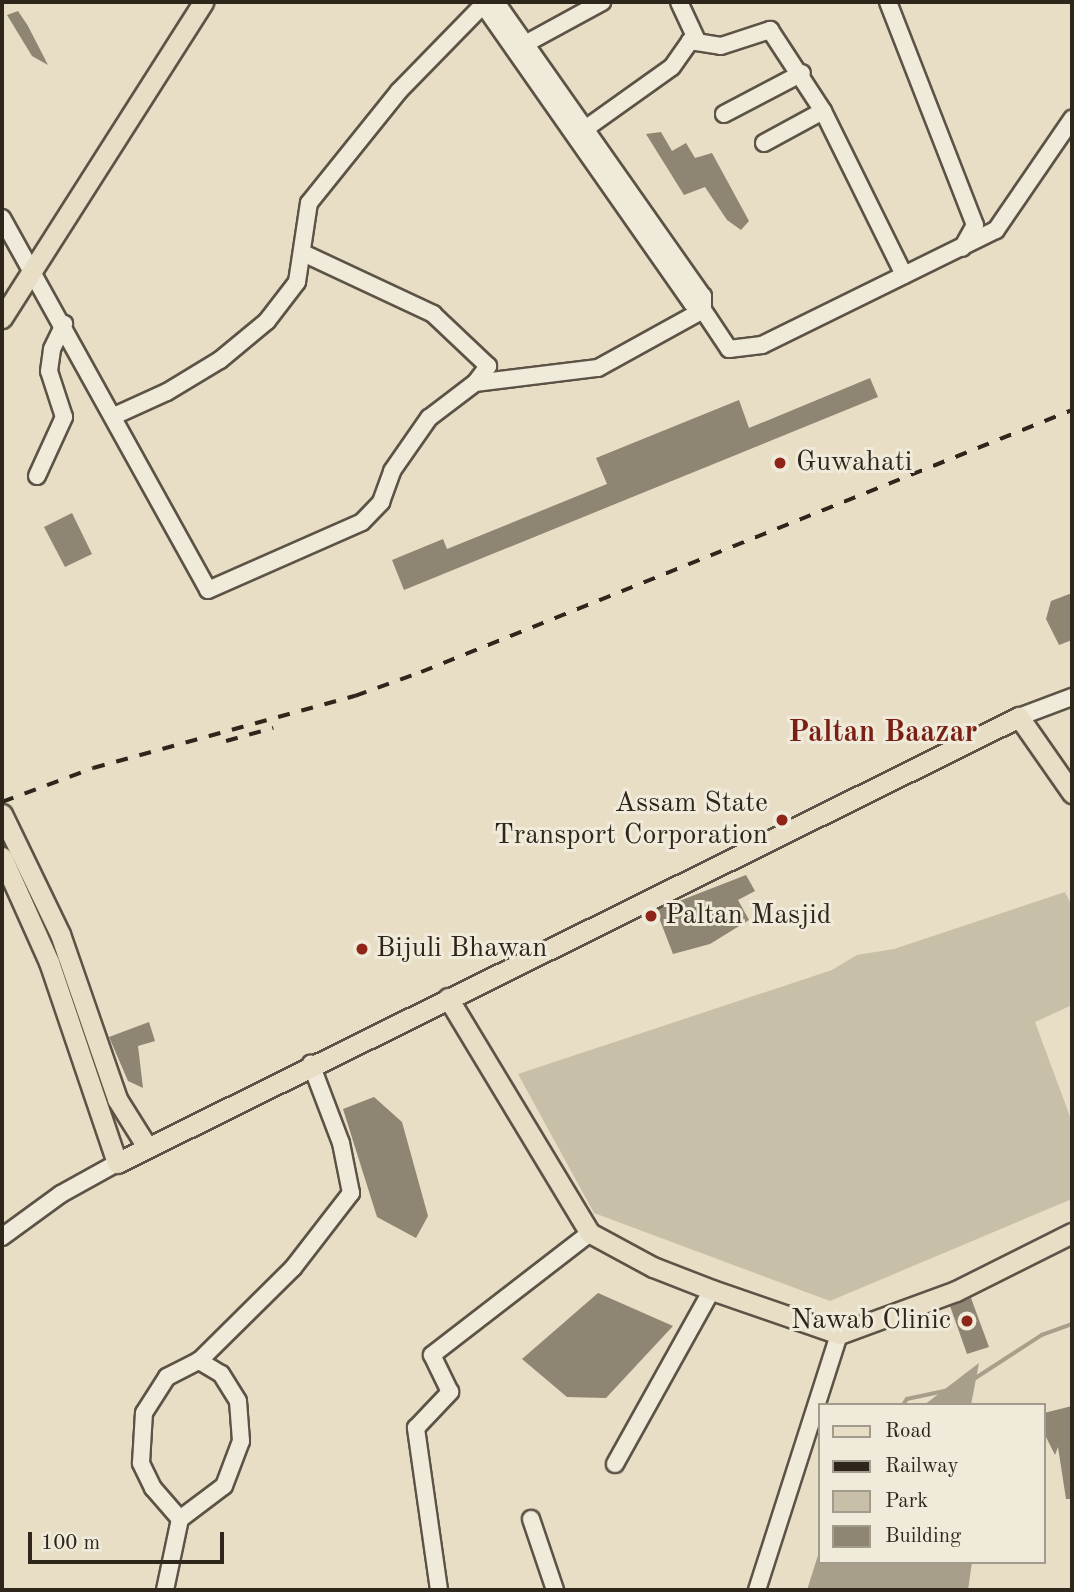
<!DOCTYPE html>
<html>
<head>
<meta charset="utf-8">
<style>
	body { margin:0 }
	#map { position:relative; width:1074px; height:1592px; overflow:hidden; background:#e7dec5; font-family:"Old Standard TT",serif }
	div>[style] { position:absolute }
	[style*='--x'] { left:calc(var(--x)*1px); top:calc(var(--y)*1px); width:calc(var(--w)*1px); rotate:calc(var(--a)*1deg) }
	.green>* { inset:0; background:#c8bfa8 }
	.water>* { inset:0; background:#a89f8b }
	.stream>* { height:3.5px; margin:-1.75px; padding:0 1.75px; transform-origin:1.75px; border-radius:1.75px; background:#a89f8b }
	.building>* { inset:0; background:#8e8573 }
	.roads { filter:drop-shadow(2px 0 #5c5346) drop-shadow(-2px 0 #5c5346) drop-shadow(0 2px #5c5346) drop-shadow(0 -2px #5c5346) }
	.minor>* { height:16px; margin:-8px; padding:0 8px; transform-origin:8px; border-radius:8px; background:#efead9 }
	.major>* { height:19px; margin:-9.5px; padding:0 9.5px; transform-origin:9.5px; border-radius:9.5px; background:#e7dec5 }
	.rail>* { height:3.5px; margin-top:-1.75px; transform-origin:0; background:repeating-linear-gradient(90deg,#2e251b 0 12px,transparent 0 24px) }
	.dots>* { width:19px; height:19px; translate:-50% -50%; box-sizing:border-box; border:4px solid #efead9; border-radius:50% }
	span { translate:-50% -50%; white-space:nowrap; text-align:center; line-height:1.15; -webkit-text-stroke:6px #efead9; paint-order:stroke }
	.poi-label { font-size:28px; color:#2e251b }
	.left { translate:0 -50%; text-align:left }
	.right { translate:-100% -50%; text-align:right }
	.neighbourhood-label { font-size:30px; color:#7a1f14; font-weight:700 }
	.frame { position:absolute; inset:0; border:4px solid #2e251b; pointer-events:none }
	.legend { position:absolute; left:818px; top:1403px; width:228px; height:161px; box-sizing:border-box; background:#efead9; border:2px solid #a29b8d; margin:0; padding:9px 12px; list-style:none; font-size:21px; color:#2e251b }
	.legend li { display:flex; align-items:center; gap:14px; height:35px }
	.legend b { width:35px; border:2px solid #a29b8d }
	.scale { position:absolute; left:28px; top:1532px; width:196px; height:32px; box-sizing:border-box; border:4px solid #2e251b; border-top:0; padding-left:9px; font-size:21px; line-height:24px; white-space:nowrap; color:#2e251b; -webkit-text-stroke:5px #efead9; paint-order:stroke }
</style>
</head>
<body>
<div id="map">
	<div class="green">
		<div style="clip-path:polygon(1065px 892px,1072px 906px,1072px 1005px,1035px 1022px,1072px 1122px,1072px 1199px,830px 1301px,594px 1213px,518px 1074px,832px 970px,857px 955px,894px 949px)"></div>
	</div>
	<div class="water">
		<div style="clip-path:polygon(979px 1363px,971px 1405px,924px 1405px)"></div>
		<div style="clip-path:polygon(820px 1549px,820px 1562px,972px 1562px,968px 1590px,807px 1590px)"></div>
	</div>
	<div class="stream">
		<div style="--x:974;--y:1379;--w:81;--a:-32.9"></div>
		<div style="--x:1042;--y:1335;--w:32;--a:-20"></div>
		<div style="--x:903;--y:1405;--w:7;--a:-56"></div>
		<div style="--x:907;--y:1399;--w:39;--a:-12"></div>
	</div>
	<div class="building">
		<div style="clip-path:polygon(18px 11px,28px 26px,48px 65px,32px 56px,7px 15px)"></div>
		<div style="clip-path:polygon(661px 132px,672px 151px,686px 143px,695px 158px,712px 153px,749px 221px,741px 230px,727px 220px,705px 187px,684px 195px,646px 134px)"></div>
		<div style="clip-path:polygon(870px 378px,878px 397px,404px 590px,392px 560px,443px 539px,447px 549px,607px 484px,596px 458px,739px 400px,749px 428px)"></div>
		<div style="clip-path:polygon(72px 513px,92px 554px,65px 567px,44px 527px)"></div>
		<div style="clip-path:polygon(1072px 593px,1072px 640px,1059px 645px,1046px 619px,1051px 601px)"></div>
		<div style="clip-path:polygon(746px 875px,755px 891px,738px 900px,749px 920px,710px 944px,673px 954px,656px 910px)"></div>
		<div style="clip-path:polygon(149px 1022px,155px 1041px,138px 1046px,143px 1088px,128px 1081px,109px 1037px)"></div>
		<div style="clip-path:polygon(374px 1097px,402px 1122px,428px 1216px,416px 1238px,377px 1217px,343px 1109px)"></div>
		<div style="clip-path:polygon(598px 1293px,673px 1326px,606px 1398px,567px 1397px,522px 1359px)"></div>
		<div style="clip-path:polygon(971px 1298px,989px 1347px,967px 1354px,950px 1306px)"></div>
		<div style="clip-path:polygon(1072px 1406px,1072px 1499px,1066px 1499px,1058px 1447px,1055px 1455px,1044px 1433px,1044px 1413px)"></div>
	</div>
	<div class="roads">
		<div class="minor">
			<div style="--x:481;--y:2;--w:368;--a:55"></div>
			<div style="--x:692;--y:303;--w:13;--a:32"></div>
			<div style="--x:496;--y:2;--w:360;--a:54.9"></div>
			<div style="--x:703;--y:296;--w:14;--a:90"></div>
			<div style="--x:703;--y:310;--w:47;--a:56.3"></div>
			<div style="--x:729;--y:349;--w:33;--a:-7"></div>
			<div style="--x:762;--y:345;--w:261;--a:-26.2"></div>
			<div style="--x:996;--y:230;--w:135;--a:-55.6"></div>
			<div style="--x:679;--y:2;--w:40;--a:65"></div>
			<div style="--x:888;--y:2;--w:239;--a:68.7"></div>
			<div style="--x:975;--y:225;--w:26;--a:119"></div>
			<div style="--x:525;--y:44;--w:88;--a:-28.6"></div>
			<div style="--x:724;--y:114;--w:88;--a:-27.7"></div>
			<div style="--x:578;--y:134;--w:115;--a:-35.5"></div>
			<div style="--x:672;--y:67;--w:32;--a:-55"></div>
			<div style="--x:690;--y:41;--w:31;--a:9"></div>
			<div style="--x:721;--y:46;--w:52;--a:-18.1"></div>
			<div style="--x:770;--y:30;--w:97;--a:56.8"></div>
			<div style="--x:823;--y:111;--w:183;--a:63.7"></div>
			<div style="--x:764;--y:143;--w:67;--a:-28.5"></div>
			<div style="--x:2;--y:218;--w:425;--a:61"></div>
			<div style="--x:208;--y:590;--w:168;--a:-23.8"></div>
			<div style="--x:362;--y:522;--w:28;--a:-46"></div>
			<div style="--x:381;--y:502;--w:33;--a:-70"></div>
			<div style="--x:392;--y:471;--w:65;--a:-55.1"></div>
			<div style="--x:429;--y:418;--w:58;--a:-37.3"></div>
			<div style="--x:475;--y:383;--w:124;--a:-7"></div>
			<div style="--x:598;--y:368;--w:120;--a:-28.9"></div>
			<div style="--x:303;--y:253;--w:144;--a:25.1"></div>
			<div style="--x:433;--y:314;--w:76;--a:43.4"></div>
			<div style="--x:488;--y:366;--w:21;--a:127"></div>
			<div style="--x:114;--y:416;--w:58;--a:-24.4"></div>
			<div style="--x:167;--y:392;--w:62;--a:-31.1"></div>
			<div style="--x:220;--y:360;--w:61;--a:-39.7"></div>
			<div style="--x:267;--y:321;--w:49;--a:-52.4"></div>
			<div style="--x:297;--y:282;--w:80;--a:-81.4"></div>
			<div style="--x:309;--y:203;--w:144;--a:-51.2"></div>
			<div style="--x:399;--y:91;--w:120;--a:-45.7"></div>
			<div style="--x:37;--y:476;--w:65;--a:-65.4"></div>
			<div style="--x:64;--y:417;--w:48;--a:-108.1"></div>
			<div style="--x:49;--y:371;--w:22;--a:-82"></div>
			<div style="--x:52;--y:349;--w:28;--a:-64"></div>
			<div style="--x:1019;--y:717;--w:57;--a:-20.7"></div>
			<div style="--x:2;--y:1237;--w:73;--a:-36.1"></div>
			<div style="--x:61;--y:1194;--w:64;--a:-29"></div>
			<div style="--x:615;--y:1464;--w:199;--a:-60.9"></div>
			<div style="--x:180;--y:1519;--w:55;--a:-36.9"></div>
			<div style="--x:224;--y:1486;--w:48;--a:-69.3"></div>
			<div style="--x:241;--y:1441;--w:40;--a:-94.3"></div>
			<div style="--x:238;--y:1401;--w:32;--a:-122"></div>
			<div style="--x:221;--y:1374;--w:26;--a:-149"></div>
			<div style="--x:531;--y:1519;--w:75;--a:71.3"></div>
			<div style="--x:165;--y:1590;--w:73;--a:-78.1"></div>
			<div style="--x:180;--y:1519;--w:41;--a:-131.1"></div>
			<div style="--x:153;--y:1488;--w:28;--a:-116"></div>
			<div style="--x:141;--y:1463;--w:50;--a:-86.6"></div>
			<div style="--x:144;--y:1413;--w:43;--a:-57.4"></div>
			<div style="--x:167;--y:1377;--w:36;--a:-27"></div>
			<div style="--x:199;--y:1361;--w:132;--a:-44.7"></div>
			<div style="--x:293;--y:1268;--w:95;--a:-52.3"></div>
			<div style="--x:351;--y:1193;--w:51;--a:-101.3"></div>
			<div style="--x:341;--y:1143;--w:85;--a:-110.8"></div>
			<div style="--x:439;--y:1590;--w:164;--a:-98.1"></div>
			<div style="--x:416;--y:1428;--w:50;--a:-46.6"></div>
			<div style="--x:450;--y:1392;--w:41;--a:-115.9"></div>
			<div style="--x:432;--y:1355;--w:200;--a:-37.7"></div>
			<div style="--x:757;--y:1590;--w:269;--a:-72.2"></div>
		</div>
		<div class="major">
			<div style="--x:2;--y:318;--w:375;--a:-57.5"></div>
			<div style="--x:2;--y:814;--w:133;--a:64.2"></div>
			<div style="--x:60;--y:934;--w:175;--a:70.9"></div>
			<div style="--x:117;--y:1099;--w:57;--a:58"></div>
			<div style="--x:2;--y:857;--w:115;--a:65.9"></div>
			<div style="--x:49;--y:962;--w:212;--a:71.3"></div>
			<div style="--x:117;--y:1163;--w:1006;--a:-26.31"></div>
			<div style="--x:1019;--y:717;--w:93;--a:55.1"></div>
			<div style="--x:448;--y:998;--w:275;--a:58.9"></div>
			<div style="--x:590;--y:1233;--w:72;--a:28.4"></div>
			<div style="--x:653;--y:1267;--w:63;--a:21.3"></div>
			<div style="--x:712;--y:1290;--w:134;--a:19.1"></div>
			<div style="--x:839;--y:1334;--w:125;--a:-20.2"></div>
			<div style="--x:956;--y:1291;--w:130;--a:-26.6"></div>
		</div>
	</div>
	<div class="rail">
		<div style="--x:226;--y:741;--w:49;--a:-15.5"></div>
		<div style="--x:2;--y:802;--w:97;--a:-20.5"></div>
		<div style="--x:93;--y:768;--w:272;--a:-15.4"></div>
		<div style="--x:355;--y:696;--w:70;--a:-20"></div>
		<div style="--x:421;--y:672;--w:702;--a:-21.92"></div>
	</div>
	<div class="dots">
		<div style="left:780px;top:463px;background:#8f2418"></div>
		<div style="left:782px;top:820px;background:#8f2418"></div>
		<div style="left:651px;top:916px;background:#8f2418"></div>
		<div style="left:362px;top:949px;background:#8f2418"></div>
		<div style="left:967px;top:1321px;background:#8f2418"></div>
	</div>
	<div class="poi-label">
		<span class="left" style="left:796px;top:463px">Guwahati</span>
		<span class="right" style="left:768px;top:820px">Assam State<br>Transport Corporation</span>
		<span class="left" style="left:665px;top:916px">Paltan Masjid</span>
		<span class="left" style="left:376px;top:949px">Bijuli Bhawan</span>
		<span class="right" style="left:951px;top:1321px">Nawab Clinic</span>
	</div>
	<div class="neighbourhood-label">
		<span style="left:883px;top:733px">Paltan Baazar</span>
	</div>
	<div class="frame"></div>
	<ul class="legend">
	<li><b style="height:9px;background:#e7dec5"></b>Road</li>
	<li><b style="height:9px;background:#2e251b"></b>Railway</li>
	<li><b style="height:19px;background:#c8bfa8"></b>Park</li>
	<li><b style="height:19px;background:#8e8573"></b>Building</li>
	</ul>
	<div class="scale">100 m</div>
</div>
</body>
</html>
